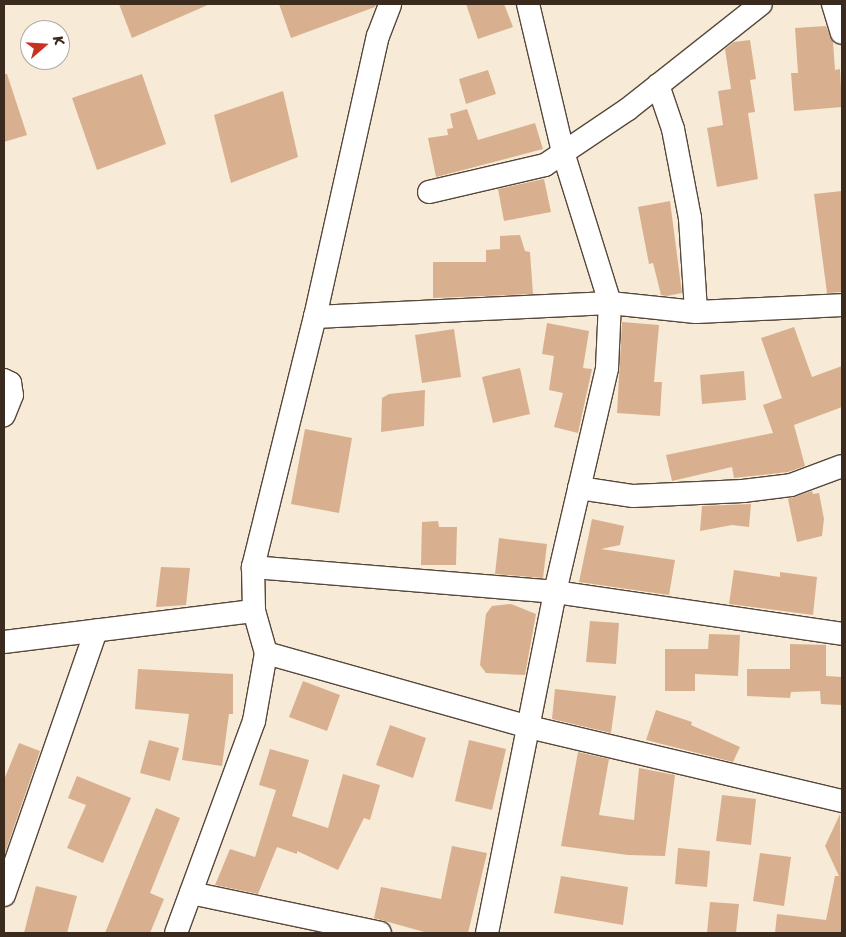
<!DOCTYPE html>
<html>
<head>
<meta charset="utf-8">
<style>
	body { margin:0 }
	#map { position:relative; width:846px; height:937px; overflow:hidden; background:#f7ead6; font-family:Sriracha,sans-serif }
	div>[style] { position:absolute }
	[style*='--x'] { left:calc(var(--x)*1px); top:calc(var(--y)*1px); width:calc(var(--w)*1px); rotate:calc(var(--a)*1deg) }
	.building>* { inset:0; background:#d9b08f }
	.roads { filter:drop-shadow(1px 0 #57473a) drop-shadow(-1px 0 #57473a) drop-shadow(0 1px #57473a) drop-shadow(0 -1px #57473a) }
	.street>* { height:22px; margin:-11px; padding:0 11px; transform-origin:11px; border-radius:11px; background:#fff }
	span { translate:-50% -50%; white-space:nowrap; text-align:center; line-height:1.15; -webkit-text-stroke:4px #fff; paint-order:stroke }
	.frame { position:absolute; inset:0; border:5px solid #3b2a1e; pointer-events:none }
	.north { position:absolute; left:20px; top:20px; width:50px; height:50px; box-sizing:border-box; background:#fff; border:1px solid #b1aaa5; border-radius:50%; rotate:71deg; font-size:14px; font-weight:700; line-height:20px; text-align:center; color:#3b2a1e }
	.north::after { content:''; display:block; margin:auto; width:18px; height:22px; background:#c8321e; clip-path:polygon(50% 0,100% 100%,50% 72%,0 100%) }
</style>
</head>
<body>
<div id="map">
	<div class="building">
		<div style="clip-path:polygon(119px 4px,210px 4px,132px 38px)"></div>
		<div style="clip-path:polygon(279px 4px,376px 4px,375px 7px,291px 38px)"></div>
		<div style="clip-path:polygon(466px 4px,504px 4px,513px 27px,478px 39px)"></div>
		<div style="clip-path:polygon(826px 26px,833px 42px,835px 70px,840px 69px,842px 107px,794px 111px,791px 73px,798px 73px,795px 28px)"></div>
		<div style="clip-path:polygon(750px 40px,756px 79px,750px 80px,755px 112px,748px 113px,758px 179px,717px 187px,707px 128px,723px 125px,718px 91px,731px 89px,725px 49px,734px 42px)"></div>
		<div style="clip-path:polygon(488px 70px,496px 94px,466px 104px,459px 79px)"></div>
		<div style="clip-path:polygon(4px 74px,7px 74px,27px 135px,4px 142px)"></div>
		<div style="clip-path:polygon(142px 74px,166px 144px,97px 170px,72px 98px)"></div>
		<div style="clip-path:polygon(283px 91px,298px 157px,231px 183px,214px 115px)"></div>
		<div style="clip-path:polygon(467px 109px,478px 140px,535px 123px,543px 149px,436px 177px,428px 138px,448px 135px,447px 129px,453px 128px,450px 114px)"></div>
		<div style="clip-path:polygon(544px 179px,551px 212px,504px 221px,498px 189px)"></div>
		<div style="clip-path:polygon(842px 191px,842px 292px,827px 293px,814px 194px)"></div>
		<div style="clip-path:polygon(670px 201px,682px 293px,667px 296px,661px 295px,653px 263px,649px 264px,638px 207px)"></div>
		<div style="clip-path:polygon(520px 235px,525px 251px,530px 252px,533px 294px,433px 298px,433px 262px,486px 262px,486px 250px,500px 249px,500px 236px)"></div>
		<div style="clip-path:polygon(622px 322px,659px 325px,654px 382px,662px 382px,660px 416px,617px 413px)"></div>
		<div style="clip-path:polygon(547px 323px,589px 331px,583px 368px,592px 369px,578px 433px,554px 427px,563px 393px,549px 390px,554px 356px,542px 354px)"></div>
		<div style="clip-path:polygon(794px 327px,812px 377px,842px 366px,842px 407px,794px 425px,805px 466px,788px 472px,734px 478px,732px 467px,672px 481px,666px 455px,773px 433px,763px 405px,782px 398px,761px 338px)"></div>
		<div style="clip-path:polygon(454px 329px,461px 377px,422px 383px,415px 335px)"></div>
		<div style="clip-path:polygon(520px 368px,530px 414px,493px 423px,482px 377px)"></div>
		<div style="clip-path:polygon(744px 371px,746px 400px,702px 404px,700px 375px)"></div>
		<div style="clip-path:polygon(425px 390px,424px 426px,381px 432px,382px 398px,389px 394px)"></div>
		<div style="clip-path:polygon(305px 429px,352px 438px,339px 513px,291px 504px)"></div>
		<div style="clip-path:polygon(812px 491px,813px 494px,819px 493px,824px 519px,822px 536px,797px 542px,788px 499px)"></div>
		<div style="clip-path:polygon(751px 504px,749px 527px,732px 525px,700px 531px,702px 506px)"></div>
		<div style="clip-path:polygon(592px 519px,624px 526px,620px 545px,601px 549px,675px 560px,669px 595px,579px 582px)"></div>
		<div style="clip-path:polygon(438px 521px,439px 527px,457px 527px,456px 565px,421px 565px,422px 522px)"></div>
		<div style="clip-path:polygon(499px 538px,547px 544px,543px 578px,495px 574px)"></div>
		<div style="clip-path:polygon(161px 567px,190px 568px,186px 605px,156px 607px)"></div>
		<div style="clip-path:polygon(734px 570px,780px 577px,780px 572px,817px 577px,813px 615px,729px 604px)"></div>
		<div style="clip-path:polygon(511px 604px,536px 614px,525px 675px,486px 673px,480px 665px,486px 614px,492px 606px)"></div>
		<div style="clip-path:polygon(590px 621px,619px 623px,616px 664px,586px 662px)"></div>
		<div style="clip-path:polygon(709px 634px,740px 635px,738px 676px,695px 674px,695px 691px,665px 691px,665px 649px,708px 649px)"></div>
		<div style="clip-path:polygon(790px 644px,826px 645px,826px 676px,842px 677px,842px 705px,821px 704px,820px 691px,791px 692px,790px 698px,747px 696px,747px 669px,790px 669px)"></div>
		<div style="clip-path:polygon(138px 669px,233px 674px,233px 714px,229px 714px,222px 766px,182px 760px,189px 714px,135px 709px)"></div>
		<div style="clip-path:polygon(303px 681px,340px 695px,327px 731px,289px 717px)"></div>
		<div style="clip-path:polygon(555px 689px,616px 696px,611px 733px,552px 719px)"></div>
		<div style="clip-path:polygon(656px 710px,692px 722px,691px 725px,740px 747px,733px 762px,646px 740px)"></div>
		<div style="clip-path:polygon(390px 725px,426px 738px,413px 778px,376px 765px)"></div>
		<div style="clip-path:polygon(149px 740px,179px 748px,170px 781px,140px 773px)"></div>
		<div style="clip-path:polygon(469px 740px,506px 749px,492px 810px,455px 801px)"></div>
		<div style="clip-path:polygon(19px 743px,40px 751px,4px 856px,4px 780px)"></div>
		<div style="clip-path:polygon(270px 749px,309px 760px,292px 816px,328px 828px,343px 774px,380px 785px,370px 820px,364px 818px,338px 870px,297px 851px,297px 854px,277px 847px,258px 894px,215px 885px,230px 849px,255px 857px,276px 790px,259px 785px)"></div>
		<div style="clip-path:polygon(578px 752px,609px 759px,599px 815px,634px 820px,639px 768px,675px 775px,665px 856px,628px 855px,561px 846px)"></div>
		<div style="clip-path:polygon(77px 776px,131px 798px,103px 863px,67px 848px,86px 805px,68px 798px)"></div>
		<div style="clip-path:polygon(722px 795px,756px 799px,751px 845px,716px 841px)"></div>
		<div style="clip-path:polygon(156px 808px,180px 818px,150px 893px,164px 899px,150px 933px,105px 933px)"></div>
		<div style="clip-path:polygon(840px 814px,842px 933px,775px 933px,777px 914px,826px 920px,835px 876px,839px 876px,825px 846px)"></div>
		<div style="clip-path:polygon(452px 846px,487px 853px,468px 933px,428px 933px,374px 918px,381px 887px,441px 899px)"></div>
		<div style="clip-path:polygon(678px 848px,710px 851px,707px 887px,675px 884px)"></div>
		<div style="clip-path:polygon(760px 853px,791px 857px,784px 906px,753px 901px)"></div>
		<div style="clip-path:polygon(561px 876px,628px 887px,623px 925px,554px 913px)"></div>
		<div style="clip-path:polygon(36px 886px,77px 896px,67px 933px,24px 933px)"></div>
		<div style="clip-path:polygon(710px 902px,739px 904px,736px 933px,707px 933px)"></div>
	</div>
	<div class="roads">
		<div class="street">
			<div style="--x:833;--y:4;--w:30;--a:73"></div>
			<div style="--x:658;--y:85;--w:46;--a:71.2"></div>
			<div style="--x:673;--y:129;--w:91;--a:79.2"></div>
			<div style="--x:690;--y:218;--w:94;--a:86.3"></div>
			<div style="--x:429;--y:192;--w:119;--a:-13.1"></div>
			<div style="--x:545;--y:165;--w:100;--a:-34"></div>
			<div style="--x:628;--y:109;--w:169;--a:-38.3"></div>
			<div style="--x:315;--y:317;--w:295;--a:-2.7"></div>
			<div style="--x:610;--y:303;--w:86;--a:6"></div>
			<div style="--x:696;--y:312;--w:146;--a:-2.7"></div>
			<div style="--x:4;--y:380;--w:7;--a:27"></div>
			<div style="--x:10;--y:383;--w:12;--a:81"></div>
			<div style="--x:12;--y:395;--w:22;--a:112"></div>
			<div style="--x:579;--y:488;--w:55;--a:8.4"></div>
			<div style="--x:633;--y:496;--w:110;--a:-2.6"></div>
			<div style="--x:743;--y:491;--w:48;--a:-7.1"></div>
			<div style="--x:791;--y:485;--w:54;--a:-20.4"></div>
			<div style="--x:253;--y:567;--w:303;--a:4.7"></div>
			<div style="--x:555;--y:592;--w:290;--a:8.3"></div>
			<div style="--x:4;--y:642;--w:252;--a:-7.1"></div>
			<div style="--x:266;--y:653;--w:273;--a:15.7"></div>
			<div style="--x:529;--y:727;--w:322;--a:13.3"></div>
			<div style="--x:191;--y:893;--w:193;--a:11.9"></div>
			<div style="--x:4;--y:895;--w:280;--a:-70.8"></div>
			<div style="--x:176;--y:933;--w:226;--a:-69.8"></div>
			<div style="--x:254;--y:721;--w:69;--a:-80"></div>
			<div style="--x:266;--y:653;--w:44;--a:-105.9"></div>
			<div style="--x:254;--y:611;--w:44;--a:-91.3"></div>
			<div style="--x:253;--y:567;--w:258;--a:-76.1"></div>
			<div style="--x:315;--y:317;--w:288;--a:-77.4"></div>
			<div style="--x:378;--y:36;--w:34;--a:-69"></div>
			<div style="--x:487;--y:933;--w:348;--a:-78.7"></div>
			<div style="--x:555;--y:592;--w:230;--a:-76.9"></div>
			<div style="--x:607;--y:368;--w:65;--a:-87.4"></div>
			<div style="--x:610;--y:303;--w:158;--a:-107.3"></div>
			<div style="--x:563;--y:152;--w:152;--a:-103.3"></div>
		</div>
	</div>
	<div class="frame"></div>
	<div class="north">K</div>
</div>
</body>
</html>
